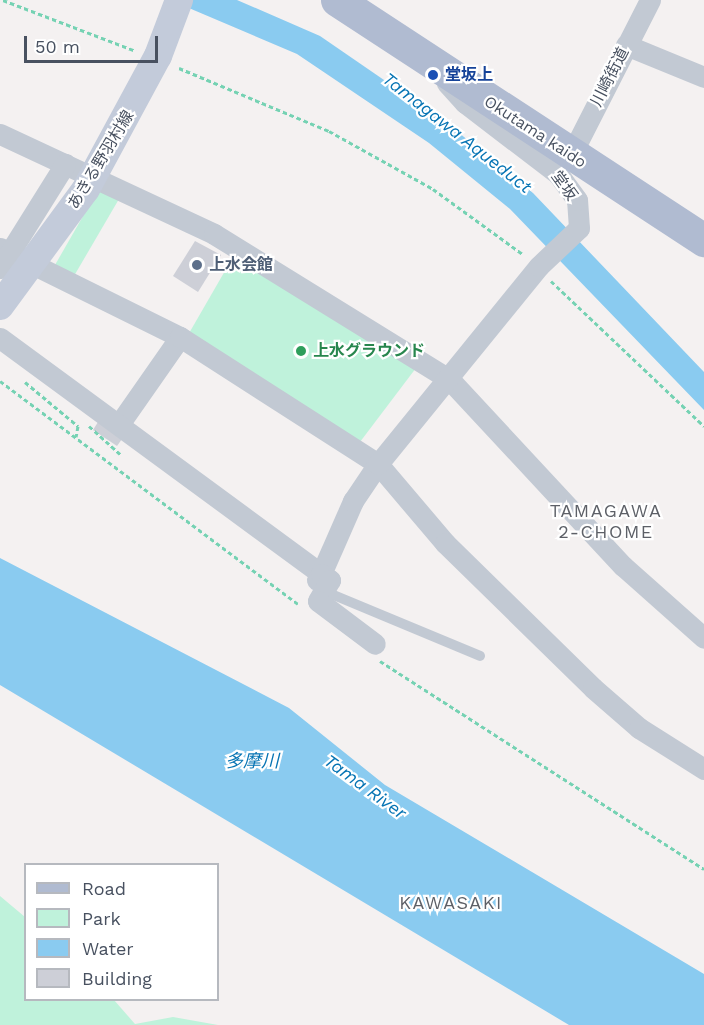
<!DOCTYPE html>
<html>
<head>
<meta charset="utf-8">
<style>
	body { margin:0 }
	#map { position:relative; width:704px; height:1025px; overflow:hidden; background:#f4f1f1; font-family:"Work Sans","Noto Sans JP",sans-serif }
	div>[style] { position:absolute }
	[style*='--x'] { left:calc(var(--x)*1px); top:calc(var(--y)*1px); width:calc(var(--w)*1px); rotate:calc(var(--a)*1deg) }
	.green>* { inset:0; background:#bff2db }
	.water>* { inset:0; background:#8acbf0 }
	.building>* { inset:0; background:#cdcfd7 }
	.path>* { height:3px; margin-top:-1.5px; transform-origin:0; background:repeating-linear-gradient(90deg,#75d2b3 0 4.5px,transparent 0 7.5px) }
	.lane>* { height:10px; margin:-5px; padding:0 5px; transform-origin:5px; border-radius:5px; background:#c2c9d3 }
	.street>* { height:21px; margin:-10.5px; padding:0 10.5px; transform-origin:10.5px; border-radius:10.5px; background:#c2c9d3 }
	.secondary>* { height:28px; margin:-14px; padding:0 14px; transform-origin:14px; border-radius:14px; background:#c3cbda }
	.primary>* { height:33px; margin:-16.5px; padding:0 16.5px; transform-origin:16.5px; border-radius:16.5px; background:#b0bbd1 }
	.secondary-bridge>* { height:28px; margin:-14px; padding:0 14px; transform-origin:14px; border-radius:14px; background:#c3cbda }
	.dots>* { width:16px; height:16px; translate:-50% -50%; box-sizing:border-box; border:3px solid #fff; border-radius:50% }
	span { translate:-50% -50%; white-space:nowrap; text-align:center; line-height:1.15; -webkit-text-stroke:4.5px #fff; paint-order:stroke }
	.transit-label { font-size:16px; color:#164399; font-weight:700 }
	.left { translate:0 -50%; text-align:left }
	.street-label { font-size:16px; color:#485160 }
	.service-label { font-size:16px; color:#4e5e75; font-weight:700 }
	.leisure-label { font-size:16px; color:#27864d; font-weight:700 }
	.water-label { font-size:18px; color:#0674b4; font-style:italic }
	.neighbourhood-label { font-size:18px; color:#5d6067; letter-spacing:1.5px }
	.legend { position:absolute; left:24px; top:863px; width:195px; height:138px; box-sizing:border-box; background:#fff; border:2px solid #b6b9bf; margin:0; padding:8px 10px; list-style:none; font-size:18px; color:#485160 }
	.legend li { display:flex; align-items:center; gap:12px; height:30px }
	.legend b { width:30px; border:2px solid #b6b9bf }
	.scale { position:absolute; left:24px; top:36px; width:134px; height:27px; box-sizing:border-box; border:3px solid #485160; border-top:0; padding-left:8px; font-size:18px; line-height:21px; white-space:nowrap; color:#485160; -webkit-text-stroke:4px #fff; paint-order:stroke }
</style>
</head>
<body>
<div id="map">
	<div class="green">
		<div style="clip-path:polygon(98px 190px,119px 199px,74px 276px,55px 265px)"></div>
		<div style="clip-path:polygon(233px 257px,416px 368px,360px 442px,188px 335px)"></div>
		<div style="clip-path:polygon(0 896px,25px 917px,26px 1000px,114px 1000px,135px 1024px,173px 1017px,218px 1025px,0 1025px)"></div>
	</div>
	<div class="water">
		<div style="clip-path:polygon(170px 0,237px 0,320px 36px,448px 124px,533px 193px,704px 372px,704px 410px,510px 209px,429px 143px,297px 54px)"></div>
		<div style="clip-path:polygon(0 558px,289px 708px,385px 785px,704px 974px,704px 1025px,569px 1025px,0 685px)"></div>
	</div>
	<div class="building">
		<div style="clip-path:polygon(195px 241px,221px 255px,198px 292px,173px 276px)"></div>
		<div style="clip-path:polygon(98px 422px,122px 439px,117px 446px,93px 430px)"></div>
	</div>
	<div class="path">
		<div style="--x:3;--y:0;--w:142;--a:21"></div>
		<div style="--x:179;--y:68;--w:163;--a:22.8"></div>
		<div style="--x:329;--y:131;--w:119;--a:29.1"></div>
		<div style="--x:433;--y:189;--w:112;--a:36"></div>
		<div style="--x:551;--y:281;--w:211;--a:43.5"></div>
		<div style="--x:0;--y:381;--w:372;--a:36.8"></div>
		<div style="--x:25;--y:382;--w:69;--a:39.7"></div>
		<div style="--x:78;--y:426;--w:11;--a:100"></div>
		<div style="--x:89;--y:426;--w:42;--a:42.1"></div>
		<div style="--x:380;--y:661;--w:385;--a:32.7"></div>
	</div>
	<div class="lane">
		<div style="--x:324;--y:591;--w:169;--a:22.6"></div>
	</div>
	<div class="street">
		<div style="--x:626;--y:45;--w:84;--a:22.3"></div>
		<div style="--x:0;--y:134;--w:236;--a:25"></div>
		<div style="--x:214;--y:234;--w:278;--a:31.7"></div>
		<div style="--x:450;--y:380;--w:254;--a:47.1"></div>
		<div style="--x:623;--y:566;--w:108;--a:41.6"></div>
		<div style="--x:571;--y:155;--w:174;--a:-63"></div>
		<div style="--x:0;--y:248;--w:201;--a:26.3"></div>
		<div style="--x:180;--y:337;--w:105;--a:124.9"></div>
		<div style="--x:0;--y:268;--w:123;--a:-58"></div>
		<div style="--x:180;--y:337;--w:235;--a:32.7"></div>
		<div style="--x:378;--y:464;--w:104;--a:49.7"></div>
		<div style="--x:445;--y:543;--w:207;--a:44.4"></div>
		<div style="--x:593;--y:688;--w:61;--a:41"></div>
		<div style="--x:639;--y:728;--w:77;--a:32.2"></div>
		<div style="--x:0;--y:338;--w:398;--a:36.3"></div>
		<div style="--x:321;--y:574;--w:80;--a:-66.3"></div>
		<div style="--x:353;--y:501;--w:45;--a:-56"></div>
		<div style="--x:378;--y:464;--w:255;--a:-50.9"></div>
		<div style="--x:539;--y:266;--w:55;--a:-43.5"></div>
		<div style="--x:579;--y:228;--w:28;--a:-94"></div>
		<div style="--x:577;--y:200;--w:32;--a:-126"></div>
		<div style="--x:558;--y:174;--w:117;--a:-142.6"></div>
		<div style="--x:465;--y:103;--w:27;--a:-132"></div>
		<div style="--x:317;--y:580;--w:7;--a:-56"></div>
		<div style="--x:321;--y:574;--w:11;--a:34"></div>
		<div style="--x:330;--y:580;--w:24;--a:120"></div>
		<div style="--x:318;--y:601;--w:71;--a:37"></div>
	</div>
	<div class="secondary">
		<div style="--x:158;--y:56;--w:60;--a:-69.4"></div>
	</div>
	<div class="primary">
		<div style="--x:337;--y:0;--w:439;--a:33.2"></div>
	</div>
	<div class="secondary-bridge">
		<div style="--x:0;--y:306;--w:145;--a:-53.7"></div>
		<div style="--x:86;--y:189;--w:151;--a:-61.6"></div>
	</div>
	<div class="dots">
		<div style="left:433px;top:75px;background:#1a4fb4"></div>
		<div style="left:197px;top:265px;background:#5c6f8a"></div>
		<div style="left:301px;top:351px;background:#2e9e5b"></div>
	</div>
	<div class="transit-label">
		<span class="left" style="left:445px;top:75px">堂坂上</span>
	</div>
	<div class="street-label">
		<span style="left:610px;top:77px;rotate:-63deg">川崎街道</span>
		<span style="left:535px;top:132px;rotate:33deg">Okutama kaido</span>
		<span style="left:101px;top:160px;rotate:-59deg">あきる野羽村線</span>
		<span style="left:564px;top:186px;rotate:54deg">堂坂</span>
	</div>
	<div class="service-label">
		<span class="left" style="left:209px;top:265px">上水会館</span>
	</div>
	<div class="leisure-label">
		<span class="left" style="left:313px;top:351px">上水グラウンド</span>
	</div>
	<div class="water-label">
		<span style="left:457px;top:133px;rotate:38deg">Tamagawa Aqueduct</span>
		<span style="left:252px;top:761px">多摩川</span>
		<span style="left:365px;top:787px;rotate:36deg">Tama River</span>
	</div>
	<div class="neighbourhood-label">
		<span style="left:606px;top:522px">TAMAGAWA<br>2-CHOME</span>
		<span style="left:451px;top:903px">KAWASAKI</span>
	</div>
	<ul class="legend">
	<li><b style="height:8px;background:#b0bbd1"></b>Road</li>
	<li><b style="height:16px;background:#bff2db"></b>Park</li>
	<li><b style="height:16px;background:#8acbf0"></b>Water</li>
	<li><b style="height:16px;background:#cdcfd7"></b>Building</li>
	</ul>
	<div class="scale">50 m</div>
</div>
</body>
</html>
